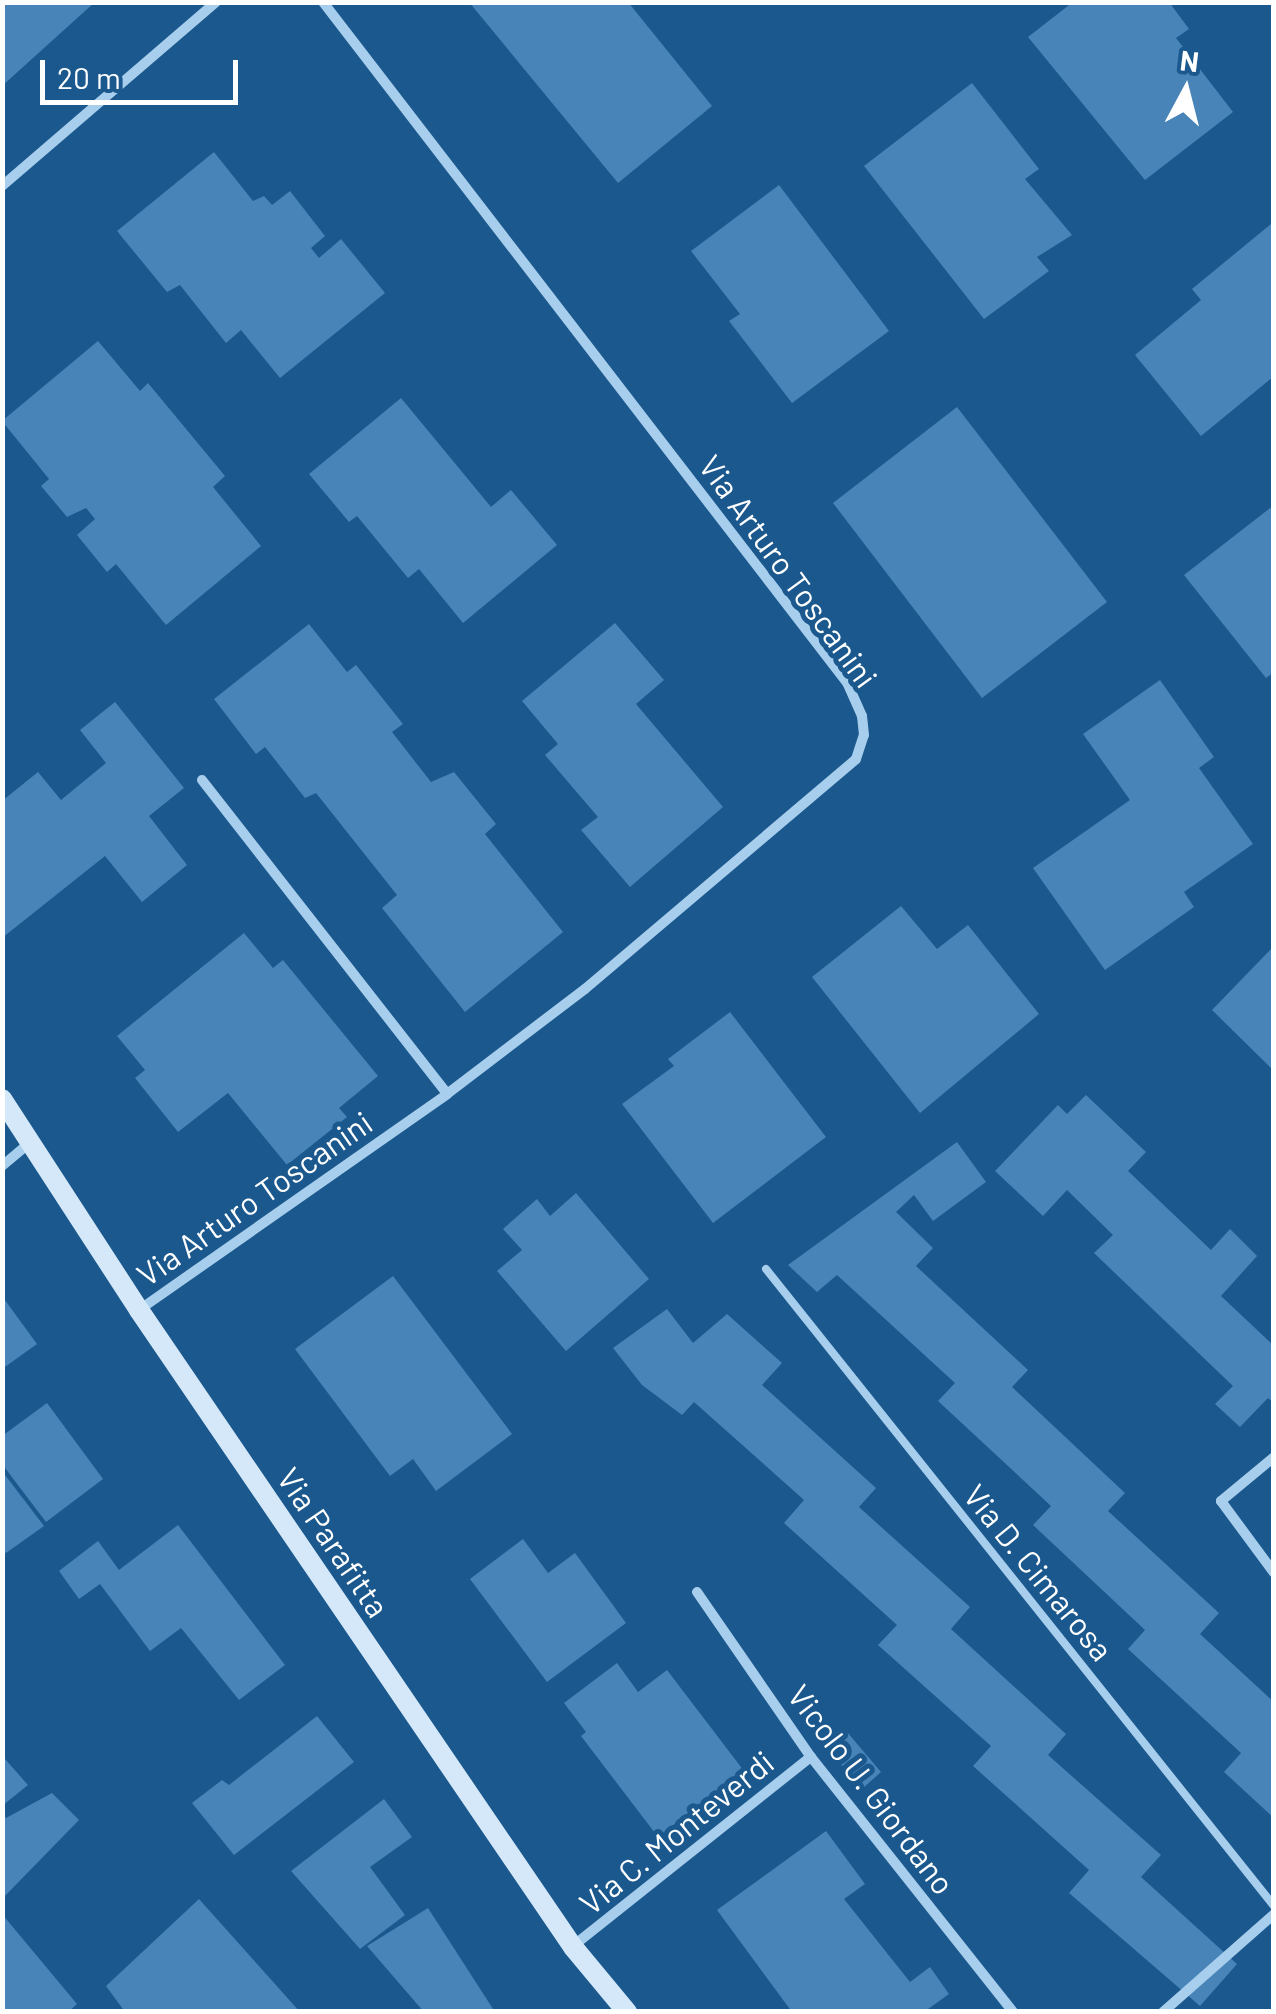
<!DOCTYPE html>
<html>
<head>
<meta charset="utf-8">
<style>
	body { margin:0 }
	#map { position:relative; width:1276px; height:2014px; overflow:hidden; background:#1b588d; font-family:Barlow,sans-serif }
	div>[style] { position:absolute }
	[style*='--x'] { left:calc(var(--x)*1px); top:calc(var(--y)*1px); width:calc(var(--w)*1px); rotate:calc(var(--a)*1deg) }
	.building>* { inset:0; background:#4884b7 }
	.lane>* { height:8px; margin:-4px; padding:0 4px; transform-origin:4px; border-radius:4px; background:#a8ceed }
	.street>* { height:10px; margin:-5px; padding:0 5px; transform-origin:5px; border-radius:5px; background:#a8ceed }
	.secondary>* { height:20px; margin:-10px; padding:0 10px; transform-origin:10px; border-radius:10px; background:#d4e8fa }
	span { translate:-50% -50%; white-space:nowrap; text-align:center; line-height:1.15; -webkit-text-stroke:10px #1b588d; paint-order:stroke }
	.street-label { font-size:32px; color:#fff }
	.frame { position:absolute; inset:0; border:5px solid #fff; pointer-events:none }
	.north { position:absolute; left:1136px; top:40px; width:100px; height:100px; -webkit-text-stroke:8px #1b588d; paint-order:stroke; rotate:7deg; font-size:28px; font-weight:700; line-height:40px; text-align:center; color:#fff }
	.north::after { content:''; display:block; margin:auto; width:35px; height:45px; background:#fff; clip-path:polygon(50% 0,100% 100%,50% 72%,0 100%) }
	.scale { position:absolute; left:40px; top:60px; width:198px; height:45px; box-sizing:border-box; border:5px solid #fff; border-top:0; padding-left:12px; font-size:30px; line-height:35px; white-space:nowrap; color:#fff; -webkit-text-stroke:8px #1b588d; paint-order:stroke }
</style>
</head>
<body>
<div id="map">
	<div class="building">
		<div style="clip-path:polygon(2px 2px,95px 2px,2px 86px)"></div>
		<div style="clip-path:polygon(469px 2px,628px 2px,712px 106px,618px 183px)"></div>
		<div style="clip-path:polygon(1073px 2px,1169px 2px,1189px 29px,1176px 38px,1233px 112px,1145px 180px,1028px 37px)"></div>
		<div style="clip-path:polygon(972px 83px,1039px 169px,1025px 179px,1072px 235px,1037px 257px,1049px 271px,984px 319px,864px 166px)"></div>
		<div style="clip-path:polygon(214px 152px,253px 201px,264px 196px,272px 205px,290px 191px,325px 236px,311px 248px,319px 258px,341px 239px,385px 293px,280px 378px,241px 330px,226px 343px,180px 285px,167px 292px,117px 231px)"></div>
		<div style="clip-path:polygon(779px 185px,889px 331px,792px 403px,729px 321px,740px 314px,691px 251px)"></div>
		<div style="clip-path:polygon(1271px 224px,1274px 376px,1201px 436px,1135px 355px,1201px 300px,1192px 289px)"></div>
		<div style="clip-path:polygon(98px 341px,140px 391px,148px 383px,225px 476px,213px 487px,261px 546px,166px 625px,116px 564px,107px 572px,77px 535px,95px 519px,86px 508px,67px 517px,41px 486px,49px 479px,2px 421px)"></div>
		<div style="clip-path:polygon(401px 398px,491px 507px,511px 490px,557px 545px,463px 623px,419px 569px,408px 578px,357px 516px,349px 522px,309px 474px)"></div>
		<div style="clip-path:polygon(957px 407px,1107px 602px,982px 698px,833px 503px)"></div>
		<div style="clip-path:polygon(1274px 505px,1274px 672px,1266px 678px,1184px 575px)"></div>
		<div style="clip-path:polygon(615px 623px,664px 680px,636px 704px,723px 807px,630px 887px,581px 830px,598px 817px,545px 755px,558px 744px,522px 701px)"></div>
		<div style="clip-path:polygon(309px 624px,347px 672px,356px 665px,403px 724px,392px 732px,431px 782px,454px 772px,496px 824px,485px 834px,563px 932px,465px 1012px,382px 908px,397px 895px,316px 793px,305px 798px,265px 747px,256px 754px,214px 699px)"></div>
		<div style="clip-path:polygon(1160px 680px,1214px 757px,1199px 768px,1253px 844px,1184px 892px,1194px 907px,1105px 970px,1033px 868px,1130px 800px,1083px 734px)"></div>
		<div style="clip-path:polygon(115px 702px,184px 788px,149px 816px,187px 865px,142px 902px,105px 856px,2px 938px,2px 801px,38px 772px,61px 800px,106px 763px,80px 730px)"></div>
		<div style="clip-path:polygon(901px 906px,937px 949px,968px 925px,1039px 1014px,920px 1113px,812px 977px)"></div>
		<div style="clip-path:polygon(244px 933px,273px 968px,283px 960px,378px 1076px,339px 1108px,347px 1117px,287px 1165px,228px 1093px,178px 1132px,135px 1078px,145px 1070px,117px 1036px)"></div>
		<div style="clip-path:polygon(1271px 949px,1274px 952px,1274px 1071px,1212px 1010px)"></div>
		<div style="clip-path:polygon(730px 1012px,826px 1137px,713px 1223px,622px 1104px,674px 1066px,668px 1059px)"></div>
		<div style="clip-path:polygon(1086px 1095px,1146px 1152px,1128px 1171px,1211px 1250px,1230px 1229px,1257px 1256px,1221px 1296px,1274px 1346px,1274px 1403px,1268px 1398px,1240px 1427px,1215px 1404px,1233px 1386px,1094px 1253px,1113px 1235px,1067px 1190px,1043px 1216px,995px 1171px,1058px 1105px,1067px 1114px)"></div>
		<div style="clip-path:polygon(957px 1142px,986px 1182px,933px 1221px,914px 1195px,896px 1212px,933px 1248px,916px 1266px,1028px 1370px,1012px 1387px,1125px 1493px,1108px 1511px,1219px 1613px,1200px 1634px,1274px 1702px,1274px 1818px,1224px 1772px,1241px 1753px,1128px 1649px,1145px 1630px,1033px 1525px,1051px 1506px,938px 1401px,955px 1383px,837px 1275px,817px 1292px,788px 1265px)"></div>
		<div style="clip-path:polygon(576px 1193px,649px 1279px,566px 1351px,497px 1271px,522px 1250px,503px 1229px,537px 1199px,550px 1216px)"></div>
		<div style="clip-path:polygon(393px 1276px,512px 1434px,436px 1491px,413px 1459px,390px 1476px,295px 1349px)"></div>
		<div style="clip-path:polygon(2px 1296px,37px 1344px,2px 1369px)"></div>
		<div style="clip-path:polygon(667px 1309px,693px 1343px,727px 1314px,782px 1363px,762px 1385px,876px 1488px,859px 1507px,970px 1607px,951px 1629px,1066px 1734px,1048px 1755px,1161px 1855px,1141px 1877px,1237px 1964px,1200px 2006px,1069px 1893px,1089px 1870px,973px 1766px,991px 1746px,878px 1645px,897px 1625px,784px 1523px,804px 1500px,694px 1402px,682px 1415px,642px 1385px,613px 1348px)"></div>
		<div style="clip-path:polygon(47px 1403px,103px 1479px,46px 1522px,2px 1464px,2px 1436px)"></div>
		<div style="clip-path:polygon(2px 1471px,44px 1526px,6px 1553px,2px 1549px)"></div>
		<div style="clip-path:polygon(178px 1525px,285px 1665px,239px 1700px,181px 1628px,150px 1651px,100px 1584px,79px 1599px,59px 1571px,98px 1541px,119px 1570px)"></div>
		<div style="clip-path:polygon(523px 1539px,548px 1573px,575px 1553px,626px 1623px,547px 1682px,470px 1579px)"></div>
		<div style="clip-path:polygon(617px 1663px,638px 1692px,667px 1670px,744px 1771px,658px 1837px,581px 1736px,586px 1732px,564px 1703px)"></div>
		<div style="clip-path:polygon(317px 1716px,354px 1762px,234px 1855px,192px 1803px,222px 1780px,229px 1785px)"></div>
		<div style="clip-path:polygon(847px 1732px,881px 1772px,862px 1789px,828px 1749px)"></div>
		<div style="clip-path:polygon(5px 1759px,28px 1785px,2px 1806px,2px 1761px)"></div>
		<div style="clip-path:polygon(52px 1793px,79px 1820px,2px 1899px,2px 1812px,6px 1818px)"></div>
		<div style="clip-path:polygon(384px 1799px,412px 1837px,370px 1867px,405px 1915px,360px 1949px,291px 1871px)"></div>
		<div style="clip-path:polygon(826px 1831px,865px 1884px,844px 1899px,910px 1982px,930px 1967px,949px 1994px,924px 2012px,792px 2012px,717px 1910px)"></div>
		<div style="clip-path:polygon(199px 1899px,300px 2012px,125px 2012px,106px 1986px)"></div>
		<div style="clip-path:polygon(428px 1908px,495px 2012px,424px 2012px,367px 1946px)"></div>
		<div style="clip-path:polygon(2px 1914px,77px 2004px,68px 2012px,2px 2012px)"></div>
	</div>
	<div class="lane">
		<div style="--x:766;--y:1269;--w:815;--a:51.43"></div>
	</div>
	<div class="street">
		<div style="--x:2;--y:186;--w:282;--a:-40.7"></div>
		<div style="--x:202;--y:780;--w:398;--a:52"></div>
		<div style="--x:2;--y:1166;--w:39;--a:-40"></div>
		<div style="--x:139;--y:1310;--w:376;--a:-35"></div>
		<div style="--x:447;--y:1094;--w:173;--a:-37.3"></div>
		<div style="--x:585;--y:989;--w:355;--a:-40.3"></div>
		<div style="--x:856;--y:759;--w:25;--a:-72"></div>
		<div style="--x:864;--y:735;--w:19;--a:-96"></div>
		<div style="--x:862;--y:716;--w:35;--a:-114"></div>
		<div style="--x:848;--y:684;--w:861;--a:-127.59"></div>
		<div style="--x:1274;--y:1457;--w:69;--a:140.3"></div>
		<div style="--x:1221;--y:1501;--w:89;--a:53.6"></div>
		<div style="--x:697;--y:1592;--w:201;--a:55.4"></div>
		<div style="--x:811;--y:1757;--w:325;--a:51.6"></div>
		<div style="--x:573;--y:1946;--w:304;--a:-38.5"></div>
		<div style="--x:1163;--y:2012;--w:148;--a:-41.4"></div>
	</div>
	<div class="secondary">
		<div style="--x:2;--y:1099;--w:252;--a:57"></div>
		<div style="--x:139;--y:1310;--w:771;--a:55.73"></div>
		<div style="--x:573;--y:1947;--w:85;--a:50.3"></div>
	</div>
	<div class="street-label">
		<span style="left:789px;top:571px;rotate:54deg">Via Arturo Toscanini</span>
		<span style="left:254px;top:1198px;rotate:-35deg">Via Arturo Toscanini</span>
		<span style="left:334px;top:1542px;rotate:56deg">Via Parafitta</span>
		<span style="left:1039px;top:1572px;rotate:51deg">Via D. Cimarosa</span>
		<span style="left:872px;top:1789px;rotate:53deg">Vicolo U. Giordano</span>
		<span style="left:676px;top:1832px;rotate:-39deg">Via C. Monteverdi</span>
	</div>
	<div class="frame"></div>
	<div class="north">N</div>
	<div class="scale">20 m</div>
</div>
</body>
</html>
